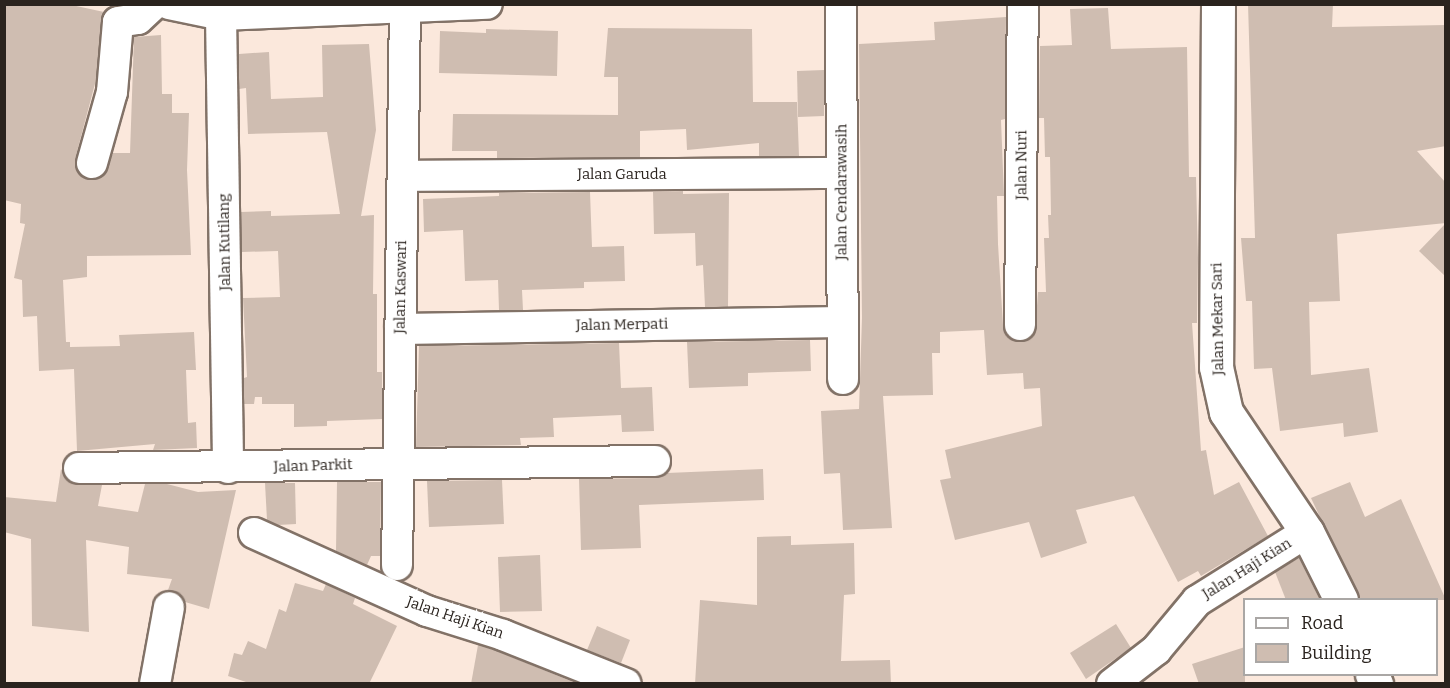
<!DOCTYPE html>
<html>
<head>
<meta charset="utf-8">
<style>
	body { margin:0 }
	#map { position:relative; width:1450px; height:688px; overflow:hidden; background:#fbe8dc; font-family:Bitter,serif }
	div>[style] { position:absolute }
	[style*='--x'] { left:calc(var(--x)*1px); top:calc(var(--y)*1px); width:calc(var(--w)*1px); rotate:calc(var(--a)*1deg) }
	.building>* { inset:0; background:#cfbdb1 }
	.roads { filter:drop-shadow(2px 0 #827267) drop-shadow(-2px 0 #827267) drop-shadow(0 2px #827267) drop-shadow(0 -2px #827267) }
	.minor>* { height:30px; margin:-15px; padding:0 15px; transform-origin:15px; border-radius:15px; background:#fff }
	.secondary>* { height:33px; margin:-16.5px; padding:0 16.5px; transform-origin:16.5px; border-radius:16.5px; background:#fff }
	span { translate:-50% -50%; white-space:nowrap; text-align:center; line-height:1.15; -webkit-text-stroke:6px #fff; paint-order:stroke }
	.street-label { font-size:15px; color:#2a231e }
	.frame { position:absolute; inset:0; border:6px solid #2a231e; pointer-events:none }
	.legend { position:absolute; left:1243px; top:598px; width:195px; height:78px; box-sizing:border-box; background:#fff; border:2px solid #aaa7a5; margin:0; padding:8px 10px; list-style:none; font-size:18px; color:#2a231e }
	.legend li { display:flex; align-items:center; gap:12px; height:30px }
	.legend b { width:30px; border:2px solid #aaa7a5 }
</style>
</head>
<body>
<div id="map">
	<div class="building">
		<div style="clip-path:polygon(4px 4px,67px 4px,104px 12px,96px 80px,75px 159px,79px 175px,88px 180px,104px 175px,113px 153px,130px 153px,134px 37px,161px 35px,162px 94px,172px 94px,172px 113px,189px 113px,187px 170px,191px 255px,87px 256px,87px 277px,63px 280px,66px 342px,70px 342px,70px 347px,120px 346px,119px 335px,194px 332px,196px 370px,186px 370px,188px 423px,196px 422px,197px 448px,153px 450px,155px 444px,77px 451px,74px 369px,39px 371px,37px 316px,23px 317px,22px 280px,14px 278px,25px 224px,20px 223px,21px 204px,4px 200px)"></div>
		<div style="clip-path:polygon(1248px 4px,1333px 4px,1332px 27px,1446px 25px,1446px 146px,1417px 151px,1446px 183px,1446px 223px,1337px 234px,1340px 301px,1309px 302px,1311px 375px,1369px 368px,1378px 432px,1344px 437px,1343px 423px,1280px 431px,1272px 368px,1254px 369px,1252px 301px,1246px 301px,1241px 238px,1255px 238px)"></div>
		<div style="clip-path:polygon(1108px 8px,1111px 49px,1187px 47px,1189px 177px,1196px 177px,1198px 258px,1197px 323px,1192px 323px,1201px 451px,1206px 450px,1214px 495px,1239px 482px,1268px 536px,1201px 576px,1198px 571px,1178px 582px,1134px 496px,1076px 510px,1087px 543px,1041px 558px,1029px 522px,955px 540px,940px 480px,951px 478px,945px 450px,1042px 426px,1040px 388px,1024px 389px,1023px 373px,987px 375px,984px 330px,940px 332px,940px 353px,932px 353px,933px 395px,883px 396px,892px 528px,843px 530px,840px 473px,824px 474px,821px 411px,859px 409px,862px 318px,859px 44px,935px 40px,934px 22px,1006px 17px,1005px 119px,1001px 120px,1004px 196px,997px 196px,998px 244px,1003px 325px,1011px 339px,1020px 342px,1035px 333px,1038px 292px,1046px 292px,1044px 238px,1049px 238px,1048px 215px,1051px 215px,1050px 157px,1045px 157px,1044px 118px,1039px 118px,1040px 46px,1072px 45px,1070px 9px)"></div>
		<div style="clip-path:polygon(608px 28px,752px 29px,753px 102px,797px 102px,799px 156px,759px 156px,759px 143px,687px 150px,686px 129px,640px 131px,640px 157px,497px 158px,497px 151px,452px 151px,453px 114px,618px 115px,618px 77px,604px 77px)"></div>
		<div style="clip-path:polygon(486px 29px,558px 31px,557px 76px,439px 73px,440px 31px,486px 33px)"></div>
		<div style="clip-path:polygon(369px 44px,376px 130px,361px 216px,374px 215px,373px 294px,377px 294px,377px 372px,382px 372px,382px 419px,327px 421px,327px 426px,294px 427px,294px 404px,262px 404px,262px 397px,255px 397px,254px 404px,244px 404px,244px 378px,247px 377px,243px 298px,280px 297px,278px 251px,242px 252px,241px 212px,271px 211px,271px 216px,340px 214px,327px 132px,248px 134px,246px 88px,239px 89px,239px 54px,269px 52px,271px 99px,323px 97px,322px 45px)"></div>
		<div style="clip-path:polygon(824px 70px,824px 116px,798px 117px,797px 71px)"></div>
		<div style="clip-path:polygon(683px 191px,683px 194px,729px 193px,728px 307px,705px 307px,703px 265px,696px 266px,695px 233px,654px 234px,653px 192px)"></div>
		<div style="clip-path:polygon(590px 192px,592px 247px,624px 246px,625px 281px,584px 282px,584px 288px,522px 290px,523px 310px,499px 310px,498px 280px,465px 281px,463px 230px,424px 232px,423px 199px,499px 196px,499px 193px)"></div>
		<div style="clip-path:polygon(1446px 223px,1446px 277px,1419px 251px)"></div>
		<div style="clip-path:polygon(810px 340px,811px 371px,748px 373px,748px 386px,689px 388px,687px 342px)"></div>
		<div style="clip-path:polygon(619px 343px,621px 388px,652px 387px,654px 431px,622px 432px,621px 415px,553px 418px,554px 437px,520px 438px,521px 445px,416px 447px,419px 346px)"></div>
		<div style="clip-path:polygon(61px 469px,71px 483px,102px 485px,98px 506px,138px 512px,145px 484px,167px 484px,198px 492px,236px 490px,209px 609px,185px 602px,180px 594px,168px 590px,172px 579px,127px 574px,129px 547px,86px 540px,89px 632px,32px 626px,31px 539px,4px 532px,4px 497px,56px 502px)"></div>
		<div style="clip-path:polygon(763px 469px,764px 500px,639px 505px,641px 548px,581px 550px,579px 479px,655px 478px,667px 473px)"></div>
		<div style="clip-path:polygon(502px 480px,504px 524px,429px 527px,427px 481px)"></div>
		<div style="clip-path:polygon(337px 482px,381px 482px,380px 556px,371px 556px,367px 565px,336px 551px)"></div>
		<div style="clip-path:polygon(1350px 482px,1365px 517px,1401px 499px,1446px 600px,1359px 600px,1311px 498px)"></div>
		<div style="clip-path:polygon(265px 483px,295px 483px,296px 524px,278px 525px,267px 520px)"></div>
		<div style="clip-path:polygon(791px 536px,791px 545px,854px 543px,855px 594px,844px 595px,841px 661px,890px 660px,891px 684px,695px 684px,700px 600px,757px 605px,757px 537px)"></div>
		<div style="clip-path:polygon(540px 555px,542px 611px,500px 612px,498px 557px)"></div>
		<div style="clip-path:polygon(1299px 558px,1320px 600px,1286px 600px,1275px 572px)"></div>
		<div style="clip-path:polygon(295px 583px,323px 591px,326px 584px,355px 598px,353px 604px,397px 626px,369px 684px,252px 684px,228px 676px,234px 653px,242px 655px,248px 641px,266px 649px,279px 609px,286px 612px)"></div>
		<div style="clip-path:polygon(1116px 624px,1131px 648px,1086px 679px,1070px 653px)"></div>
		<div style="clip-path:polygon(597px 626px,630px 640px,621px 663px,587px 650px)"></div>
		<div style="clip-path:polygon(478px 645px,497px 651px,578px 684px,471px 684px)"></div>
		<div style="clip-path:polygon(1245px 647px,1245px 684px,1199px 684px,1192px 664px)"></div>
	</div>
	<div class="roads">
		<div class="minor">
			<div style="--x:169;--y:4;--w:53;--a:11.9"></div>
			<div style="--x:221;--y:15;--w:266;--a:-2.4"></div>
			<div style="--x:841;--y:4;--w:375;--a:89.7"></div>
			<div style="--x:221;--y:15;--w:453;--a:89.1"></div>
			<div style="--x:92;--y:163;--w:74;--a:-74.3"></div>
			<div style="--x:112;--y:92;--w:70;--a:-85.1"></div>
			<div style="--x:118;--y:22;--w:20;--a:-9"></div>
			<div style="--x:138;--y:19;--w:22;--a:-43"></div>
			<div style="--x:403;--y:176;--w:439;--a:-0.4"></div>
			<div style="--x:1020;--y:325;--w:321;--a:-89.5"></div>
			<div style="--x:400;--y:329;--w:443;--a:-0.9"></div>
			<div style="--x:79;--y:468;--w:576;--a:-0.7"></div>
			<div style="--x:254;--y:533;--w:190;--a:24.3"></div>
			<div style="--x:427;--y:611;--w:80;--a:17.5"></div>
			<div style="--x:503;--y:635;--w:132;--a:21.7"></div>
			<div style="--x:397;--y:565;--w:561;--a:-89.18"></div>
			<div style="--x:155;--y:684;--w:78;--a:-79.7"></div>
			<div style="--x:1112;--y:684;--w:56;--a:-37.7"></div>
			<div style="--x:1156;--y:650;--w:64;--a:-50.1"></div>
			<div style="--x:1197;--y:601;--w:130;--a:-32.1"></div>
		</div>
		<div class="secondary">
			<div style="--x:1218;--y:4;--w:363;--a:90.3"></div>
			<div style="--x:1216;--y:367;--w:46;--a:77.5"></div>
			<div style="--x:1226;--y:412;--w:145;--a:56"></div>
			<div style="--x:1307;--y:532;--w:76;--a:63.4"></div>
			<div style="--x:1372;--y:674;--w:11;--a:68"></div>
		</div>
	</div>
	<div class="street-label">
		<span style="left:1022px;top:165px;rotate:-90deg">Jalan Nuri</span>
		<span style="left:622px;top:175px">Jalan Garuda</span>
		<span style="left:842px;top:192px;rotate:-90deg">Jalan Cendarawasih</span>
		<span style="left:225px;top:242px;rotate:-91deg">Jalan Kutilang</span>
		<span style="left:401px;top:287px;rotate:-89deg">Jalan Kaswari</span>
		<span style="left:1218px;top:319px;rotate:-91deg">Jalan Mekar Sari</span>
		<span style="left:622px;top:325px;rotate:-1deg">Jalan Merpati</span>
		<span style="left:313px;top:466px;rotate:-2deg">Jalan Parkit</span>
		<span style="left:1247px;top:569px;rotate:-32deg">Jalan Haji Kian</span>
		<span style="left:455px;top:618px;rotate:19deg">Jalan Haji Kian</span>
	</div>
	<div class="frame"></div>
	<ul class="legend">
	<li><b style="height:8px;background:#fff"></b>Road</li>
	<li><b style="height:16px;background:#cfbdb1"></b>Building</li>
	</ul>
</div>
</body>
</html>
